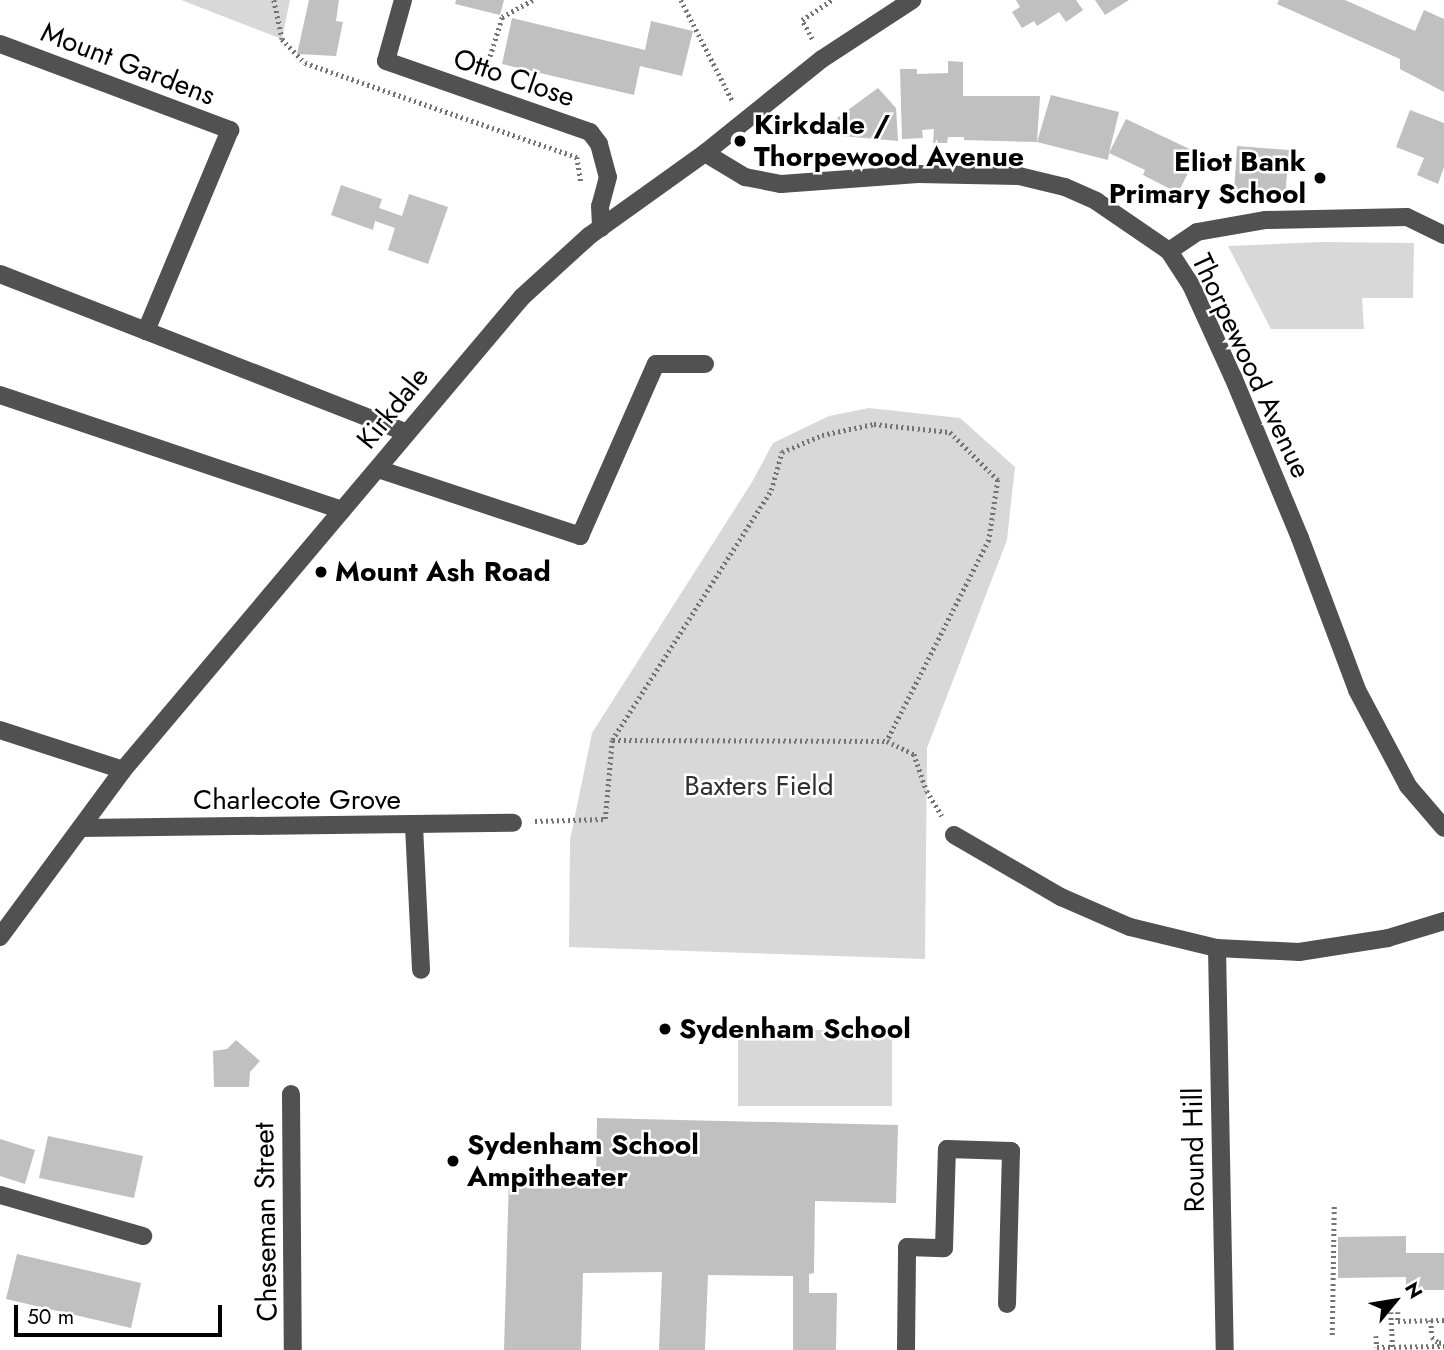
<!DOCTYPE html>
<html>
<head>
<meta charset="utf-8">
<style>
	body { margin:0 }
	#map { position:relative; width:1444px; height:1350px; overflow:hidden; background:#fff; font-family:Jost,sans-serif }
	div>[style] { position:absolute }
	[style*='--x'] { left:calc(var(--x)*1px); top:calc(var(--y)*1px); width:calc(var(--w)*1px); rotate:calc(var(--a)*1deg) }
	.green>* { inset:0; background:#d8d8d8 }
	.building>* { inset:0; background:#c0c0c0 }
	.path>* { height:4.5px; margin-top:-2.25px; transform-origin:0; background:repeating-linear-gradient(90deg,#737373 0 2px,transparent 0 5.5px) }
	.minor>* { height:18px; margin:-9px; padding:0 9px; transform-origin:9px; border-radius:9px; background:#515151 }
	.dots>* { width:19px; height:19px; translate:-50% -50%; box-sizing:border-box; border:4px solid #fff; border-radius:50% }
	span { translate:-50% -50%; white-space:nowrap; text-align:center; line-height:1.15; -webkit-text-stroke:5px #fff; paint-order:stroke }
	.street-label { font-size:28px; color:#000 }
	.poi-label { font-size:28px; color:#000; font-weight:700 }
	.left { translate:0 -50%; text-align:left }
	.right { translate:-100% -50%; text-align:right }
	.park-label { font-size:28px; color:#2f2f2f }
	.north { position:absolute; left:1360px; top:1266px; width:70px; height:70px; -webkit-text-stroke:5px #fff; paint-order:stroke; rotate:60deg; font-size:19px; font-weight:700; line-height:28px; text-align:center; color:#000 }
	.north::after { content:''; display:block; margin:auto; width:24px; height:32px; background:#000; clip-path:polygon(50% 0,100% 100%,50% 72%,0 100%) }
	.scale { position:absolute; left:14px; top:1305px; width:208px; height:32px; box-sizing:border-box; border:4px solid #000; border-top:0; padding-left:9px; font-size:21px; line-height:24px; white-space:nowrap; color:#000; -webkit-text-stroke:5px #fff; paint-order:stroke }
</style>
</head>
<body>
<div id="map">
	<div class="green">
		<div style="clip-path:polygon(181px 0,290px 0,282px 39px)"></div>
		<div style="clip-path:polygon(1322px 242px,1414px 243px,1413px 298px,1362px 298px,1364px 329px,1271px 329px,1228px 246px)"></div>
		<div style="clip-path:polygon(869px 408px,960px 418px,1015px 467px,1007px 540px,927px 748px,925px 959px,569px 947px,570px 840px,592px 733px,752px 482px,773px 443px,829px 416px)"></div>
		<div style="clip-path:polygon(738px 1030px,892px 1030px,892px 1106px,738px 1106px)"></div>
	</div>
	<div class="building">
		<div style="clip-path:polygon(309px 0,339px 0,336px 21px,343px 22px,336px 56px,297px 54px)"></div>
		<div style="clip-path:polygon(456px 0,504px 0,500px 15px,455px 4px)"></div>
		<div style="clip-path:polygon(1016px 0,1076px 0,1083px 10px,1066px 22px,1059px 12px,1037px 26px,1034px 21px,1022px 28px,1012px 12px,1020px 7px)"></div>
		<div style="clip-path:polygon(1095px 0,1129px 0,1105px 15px)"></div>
		<div style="clip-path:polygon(1279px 0,1345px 0,1415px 31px,1424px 10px,1444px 19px,1444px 92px,1400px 69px,1400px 59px,1277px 4px)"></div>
		<div style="clip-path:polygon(512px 18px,645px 50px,651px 21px,693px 31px,682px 76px,640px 66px,634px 95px,502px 64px)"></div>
		<div style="clip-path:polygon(948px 61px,963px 62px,963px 96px,1040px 96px,1037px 142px,964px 140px,964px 137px,948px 137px,947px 143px,933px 143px,934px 129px,922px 130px,923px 138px,902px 139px,900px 69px,917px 69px,917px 74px,948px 73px)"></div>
		<div style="clip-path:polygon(878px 88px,896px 108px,898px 141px,842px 136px,837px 118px)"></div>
		<div style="clip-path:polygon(1051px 95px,1119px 112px,1109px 153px,1126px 119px,1198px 153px,1178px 193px,1143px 175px,1145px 170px,1109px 153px,1108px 160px,1037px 142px)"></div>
		<div style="clip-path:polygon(1410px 110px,1444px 123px,1444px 167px,1438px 184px,1417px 175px,1424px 158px,1396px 147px)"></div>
		<div style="clip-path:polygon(1237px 146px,1289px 150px,1285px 197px,1234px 193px)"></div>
		<div style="clip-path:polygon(341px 185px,382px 199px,379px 208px,402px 216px,409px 194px,448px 207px,428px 264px,388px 250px,395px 228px,375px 221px,373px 230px,331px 215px)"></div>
		<div style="clip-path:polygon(236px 1040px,260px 1061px,250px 1072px,249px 1087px,214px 1087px,213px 1051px,227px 1049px)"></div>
		<div style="clip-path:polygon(597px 1118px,898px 1125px,896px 1203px,815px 1201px,814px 1273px,809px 1274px,809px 1293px,837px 1293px,836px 1350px,793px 1350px,793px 1276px,708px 1275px,705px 1350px,659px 1350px,662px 1272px,583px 1273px,581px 1350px,504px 1350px,509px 1176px,596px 1179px)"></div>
		<div style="clip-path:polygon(48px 1136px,143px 1156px,134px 1198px,39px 1178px)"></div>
		<div style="clip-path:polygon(0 1139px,35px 1150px,25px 1184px,0 1176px)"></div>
		<div style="clip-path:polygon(1406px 1236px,1406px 1253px,1444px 1253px,1444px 1290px,1406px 1290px,1406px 1277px,1338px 1278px,1338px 1237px)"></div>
		<div style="clip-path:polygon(17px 1254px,141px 1283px,131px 1328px,6px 1299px)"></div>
	</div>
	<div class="path">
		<div style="--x:274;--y:0;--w:40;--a:78"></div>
		<div style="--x:282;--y:39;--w:33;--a:46"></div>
		<div style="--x:305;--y:63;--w:288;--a:19.1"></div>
		<div style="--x:577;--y:157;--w:26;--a:81"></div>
		<div style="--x:681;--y:0;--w:114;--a:63"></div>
		<div style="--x:812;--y:39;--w:21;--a:-118"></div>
		<div style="--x:802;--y:20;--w:36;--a:-34"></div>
		<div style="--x:485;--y:72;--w:58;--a:-72.8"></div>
		<div style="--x:502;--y:17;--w:35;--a:-29"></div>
		<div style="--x:613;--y:740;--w:274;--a:0.2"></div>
		<div style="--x:887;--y:741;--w:30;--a:26"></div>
		<div style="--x:914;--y:754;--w:39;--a:71"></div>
		<div style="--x:927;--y:791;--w:29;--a:59"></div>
		<div style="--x:535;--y:821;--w:70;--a:-1.6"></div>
		<div style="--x:605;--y:819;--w:79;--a:-84.9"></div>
		<div style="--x:612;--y:740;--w:296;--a:-57.5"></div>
		<div style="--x:771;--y:490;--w:40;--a:-74"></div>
		<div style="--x:782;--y:452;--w:43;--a:-23"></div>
		<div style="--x:822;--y:435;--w:53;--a:-11.9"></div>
		<div style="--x:874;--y:424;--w:76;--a:6"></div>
		<div style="--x:950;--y:432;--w:68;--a:45"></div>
		<div style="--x:998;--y:480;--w:61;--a:98.5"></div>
		<div style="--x:989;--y:540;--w:225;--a:116.9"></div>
		<div style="--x:1391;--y:1312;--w:37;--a:87"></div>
		<div style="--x:1398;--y:1312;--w:9;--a:90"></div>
		<div style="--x:1398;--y:1321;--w:46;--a:-1.2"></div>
		<div style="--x:1431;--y:1320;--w:17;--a:87"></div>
		<div style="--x:1432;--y:1337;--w:9;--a:41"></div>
		<div style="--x:1439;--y:1343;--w:5;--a:-11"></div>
		<div style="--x:1332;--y:1335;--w:129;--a:-89.1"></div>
		<div style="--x:1376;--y:1336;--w:11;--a:85"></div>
		<div style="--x:1377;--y:1347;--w:67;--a:-0.9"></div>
	</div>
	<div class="minor">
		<div style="--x:403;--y:0;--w:63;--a:105.6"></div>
		<div style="--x:386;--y:61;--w:216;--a:19.2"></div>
		<div style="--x:590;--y:132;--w:15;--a:53"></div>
		<div style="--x:599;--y:144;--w:34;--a:75"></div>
		<div style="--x:608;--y:177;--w:30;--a:105"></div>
		<div style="--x:600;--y:206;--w:22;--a:87"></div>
		<div style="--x:0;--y:44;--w:246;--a:20.5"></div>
		<div style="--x:230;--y:130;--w:218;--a:112.7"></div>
		<div style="--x:705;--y:153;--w:47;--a:31"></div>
		<div style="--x:745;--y:177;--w:37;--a:11"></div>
		<div style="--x:781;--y:184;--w:137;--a:-4.2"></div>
		<div style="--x:918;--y:174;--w:101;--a:1.1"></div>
		<div style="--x:1019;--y:176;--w:47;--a:13.4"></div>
		<div style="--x:1065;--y:187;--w:34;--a:24"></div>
		<div style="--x:1096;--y:201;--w:88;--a:34.4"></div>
		<div style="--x:1169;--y:251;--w:40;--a:57.1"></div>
		<div style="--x:1191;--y:285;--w:101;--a:65.5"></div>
		<div style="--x:1233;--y:377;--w:174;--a:67.4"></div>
		<div style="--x:1300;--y:538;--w:162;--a:69.4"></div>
		<div style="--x:1357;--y:690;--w:109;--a:62"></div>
		<div style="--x:1408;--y:786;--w:55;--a:49.4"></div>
		<div style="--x:1169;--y:251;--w:34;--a:-34"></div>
		<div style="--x:1197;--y:232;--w:70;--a:-9.9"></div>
		<div style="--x:1266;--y:220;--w:141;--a:-1.2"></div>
		<div style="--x:1407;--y:217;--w:41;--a:25.9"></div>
		<div style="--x:0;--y:274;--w:435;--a:21.3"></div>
		<div style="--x:0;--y:395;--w:361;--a:18.6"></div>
		<div style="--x:378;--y:469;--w:213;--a:18.3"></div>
		<div style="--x:580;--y:536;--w:188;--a:-66.2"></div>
		<div style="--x:656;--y:364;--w:49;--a:0"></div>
		<div style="--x:0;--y:730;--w:129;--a:18"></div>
		<div style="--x:414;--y:826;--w:144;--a:87.2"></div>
		<div style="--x:81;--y:828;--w:432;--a:-0.7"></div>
		<div style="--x:954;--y:835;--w:124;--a:30.1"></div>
		<div style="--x:1061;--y:897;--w:75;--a:23.5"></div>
		<div style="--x:1130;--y:927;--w:89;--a:13.6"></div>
		<div style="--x:1217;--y:948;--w:82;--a:2.8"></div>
		<div style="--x:1299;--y:952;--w:90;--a:-8.9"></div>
		<div style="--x:1388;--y:938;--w:59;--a:-16.9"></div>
		<div style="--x:0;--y:937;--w:207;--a:-53.6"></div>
		<div style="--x:123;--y:770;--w:619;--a:-49.85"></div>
		<div style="--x:522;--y:297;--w:91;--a:-42.3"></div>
		<div style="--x:589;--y:236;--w:143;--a:-35.6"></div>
		<div style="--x:705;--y:153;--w:150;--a:-38.8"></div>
		<div style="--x:822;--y:59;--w:108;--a:-33.2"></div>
		<div style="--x:1217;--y:948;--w:402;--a:88.9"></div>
		<div style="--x:291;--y:1094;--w:256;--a:89.6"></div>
		<div style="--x:0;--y:1195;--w:149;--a:16"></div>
		<div style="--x:906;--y:1350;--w:103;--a:-89.4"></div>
		<div style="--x:907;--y:1247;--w:37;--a:2"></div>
		<div style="--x:944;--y:1248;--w:99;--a:-88.3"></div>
		<div style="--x:947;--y:1149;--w:64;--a:1.8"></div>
		<div style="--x:1011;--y:1151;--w:153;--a:91.5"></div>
	</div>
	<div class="dots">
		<div style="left:740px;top:141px;background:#000"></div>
		<div style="left:1320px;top:178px;background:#000"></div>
		<div style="left:321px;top:572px;background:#000"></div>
		<div style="left:665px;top:1029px;background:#000"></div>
		<div style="left:453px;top:1161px;background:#000"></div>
	</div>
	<div class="street-label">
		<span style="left:128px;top:64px;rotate:21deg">Mount Gardens</span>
		<span style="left:514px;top:78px;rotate:19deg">Otto Close</span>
		<span style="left:1251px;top:366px;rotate:65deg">Thorpewood Avenue</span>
		<span style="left:393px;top:408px;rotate:-51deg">Kirkdale</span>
		<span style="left:297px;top:800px">Charlecote Grove</span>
		<span style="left:1194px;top:1150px;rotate:-91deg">Round Hill</span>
		<span style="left:266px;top:1222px;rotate:-91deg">Cheseman Street</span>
	</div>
	<div class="poi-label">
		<span class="left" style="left:754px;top:141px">Kirkdale /<br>Thorpewood Avenue</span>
		<span class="right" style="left:1306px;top:178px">Eliot Bank<br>Primary School</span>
		<span class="left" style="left:335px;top:572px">Mount Ash Road</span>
		<span class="left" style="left:679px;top:1029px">Sydenham School</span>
		<span class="left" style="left:467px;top:1161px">Sydenham School<br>Ampitheater</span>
	</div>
	<div class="park-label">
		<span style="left:759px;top:786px">Baxters Field</span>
	</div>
	<div class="north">N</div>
	<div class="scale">50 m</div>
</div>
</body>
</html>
